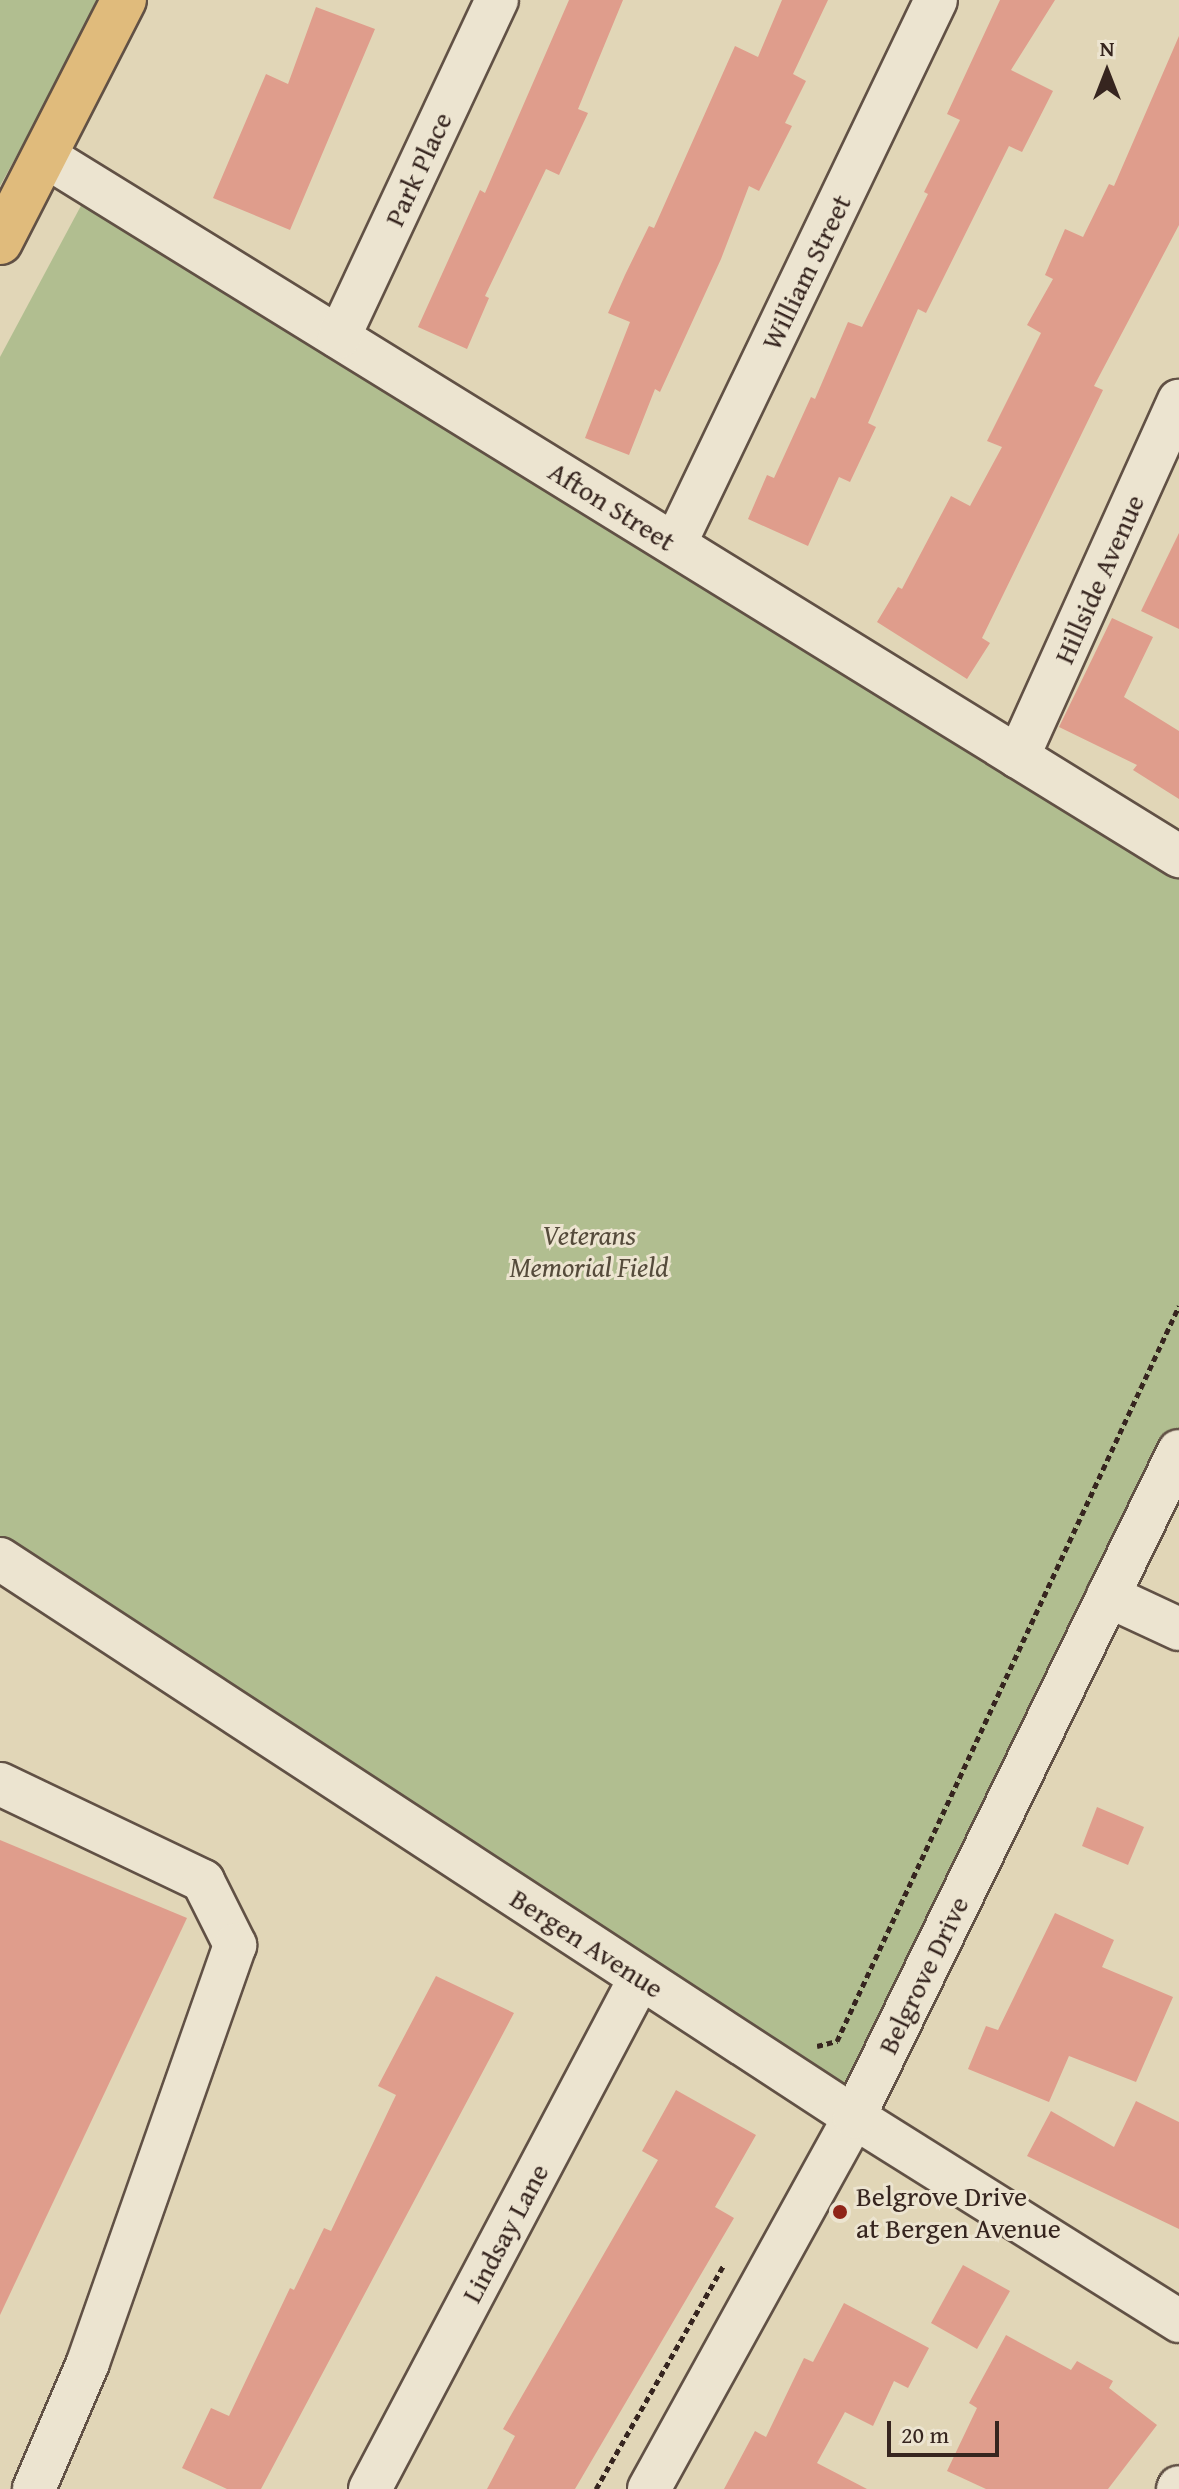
<!DOCTYPE html>
<html>
<head>
<meta charset="utf-8">
<style>
	body { margin:0 }
	#map { position:relative; width:1179px; height:2489px; overflow:hidden; background:#e1d6b7; font-family:"Gentium Book Plus",serif }
	div>[style] { position:absolute }
	[style*='--x'] { left:calc(var(--x)*1px); top:calc(var(--y)*1px); width:calc(var(--w)*1px); rotate:calc(var(--a)*1deg) }
	.green>* { inset:0; background:#b1be90 }
	.building>* { inset:0; background:#df9d8c }
	.path>* { height:5px; margin-top:-2.5px; transform-origin:0; background:repeating-linear-gradient(90deg,#36251f 0 6px,transparent 0 10px) }
	.roads { filter:drop-shadow(2px 0 #615145) drop-shadow(-2px 0 #615145) drop-shadow(0 2px #615145) drop-shadow(0 -2px #615145) }
	.minor>* { height:42px; margin:-21px; padding:0 21px; transform-origin:21px; border-radius:21px; background:#ece4d0 }
	.major>* { height:44px; margin:-22px; padding:0 22px; transform-origin:22px; border-radius:22px; background:#e0bb7c }
	.dots>* { width:22px; height:22px; translate:-50% -50%; box-sizing:border-box; border:4px solid #ece4d0; border-radius:50% }
	span { translate:-50% -50%; white-space:nowrap; text-align:center; line-height:1.15; -webkit-text-stroke:6px #ece4d0; paint-order:stroke }
	.street-label { font-size:28px; color:#36251f }
	.park-label { font-size:28px; color:#554b3b; font-style:italic }
	.poi-label { font-size:28px; color:#36251f }
	.left { translate:0 -50%; text-align:left }
	.north { position:absolute; left:1067px; top:32px; width:80px; height:80px; -webkit-text-stroke:6px #ece4d0; paint-order:stroke; rotate:0deg; font-size:22px; font-weight:700; line-height:32px; text-align:center; color:#36251f }
	.north::after { content:''; display:block; margin:auto; width:28px; height:36px; background:#36251f; clip-path:polygon(50% 0,100% 100%,50% 72%,0 100%) }
	.scale { position:absolute; left:887px; top:2421px; width:112px; height:36px; box-sizing:border-box; border:4px solid #36251f; border-top:0; padding-left:10px; font-size:24px; line-height:28px; white-space:nowrap; color:#36251f; -webkit-text-stroke:6px #ece4d0; paint-order:stroke }
</style>
</head>
<body>
<div id="map">
	<div class="green">
		<div style="clip-path:polygon(0 0,102px 0,0 186px)"></div>
		<div style="clip-path:polygon(91px 187px,1179px 857px,1179px 1448px,852px 2134px,0 1569px,0 357px)"></div>
	</div>
	<div class="building">
		<div style="clip-path:polygon(569px 0,623px 0,578px 109px,588px 113px,559px 175px,546px 169px,485px 296px,489px 298px,467px 349px,418px 327px,480px 190px,485px 193px)"></div>
		<div style="clip-path:polygon(782px 0,828px 0,793px 74px,806px 81px,785px 123px,792px 126px,759px 191px,749px 186px,721px 259px,660px 392px,655px 389px,629px 455px,585px 438px,630px 322px,608px 313px,625px 275px,649px 226px,654px 228px,735px 46px,758px 57px)"></div>
		<div style="clip-path:polygon(1000px 0,1055px 0,1011px 70px,1053px 91px,1022px 152px,1009px 146px,926px 313px,918px 309px,868px 423px,876px 427px,850px 482px,839px 477px,808px 546px,748px 519px,767px 475px,774px 478px,811px 397px,815px 399px,848px 322px,862px 327px,928px 194px,924px 192px,960px 120px,947px 114px)"></div>
		<div style="clip-path:polygon(316px 7px,375px 29px,290px 230px,213px 198px,266px 74px,288px 84px)"></div>
		<div style="clip-path:polygon(1179px 36px,1179px 225px,1094px 386px,1103px 390px,982px 638px,990px 643px,967px 679px,877px 622px,898px 587px,902px 589px,951px 496px,970px 506px,1002px 447px,987px 441px,1041px 333px,1027px 325px,1053px 279px,1045px 275px,1065px 229px,1083px 237px,1109px 184px,1114px 186px)"></div>
		<div style="clip-path:polygon(1179px 533px,1179px 629px,1141px 611px)"></div>
		<div style="clip-path:polygon(1112px 618px,1153px 637px,1124px 697px,1179px 731px,1179px 799px,1133px 770px,1137px 765px,1059px 727px)"></div>
		<div style="clip-path:polygon(1097px 1807px,1144px 1827px,1128px 1865px,1082px 1846px)"></div>
		<div style="clip-path:polygon(0 1840px,187px 1918px,0 2315px)"></div>
		<div style="clip-path:polygon(1055px 1913px,1114px 1940px,1102px 1967px,1173px 1997px,1136px 2082px,1069px 2056px,1049px 2102px,968px 2069px,986px 2026px,998px 2030px)"></div>
		<div style="clip-path:polygon(436px 1976px,514px 2013px,261px 2489px,227px 2489px,182px 2468px,211px 2408px,229px 2416px,290px 2288px,294px 2290px,324px 2228px,331px 2231px,396px 2095px,378px 2086px)"></div>
		<div style="clip-path:polygon(676px 2090px,756px 2135px,715px 2207px,734px 2218px,575px 2489px,487px 2489px,515px 2436px,503px 2429px,658px 2160px,642px 2151px)"></div>
		<div style="clip-path:polygon(1136px 2101px,1179px 2122px,1179px 2229px,1027px 2156px,1051px 2111px,1114px 2147px)"></div>
		<div style="clip-path:polygon(963px 2265px,1010px 2291px,977px 2349px,931px 2323px)"></div>
		<div style="clip-path:polygon(844px 2303px,929px 2348px,908px 2388px,894px 2381px,873px 2426px,845px 2412px,817px 2463px,867px 2489px,724px 2489px,755px 2431px,766px 2437px,804px 2358px,813px 2362px)"></div>
		<div style="clip-path:polygon(1006px 2335px,1071px 2370px,1077px 2361px,1113px 2381px,1109px 2388px,1157px 2425px,1108px 2489px,986px 2489px,947px 2471px,977px 2408px,969px 2403px)"></div>
	</div>
	<div class="path">
		<div style="--x:817;--y:2046;--w:21;--a:-14"></div>
		<div style="--x:837;--y:2041;--w:811;--a:-65.05"></div>
		<div style="--x:596;--y:2489;--w:257;--a:-60.3"></div>
	</div>
	<div class="roads">
		<div class="minor">
			<div style="--x:45;--y:156;--w:1333;--a:31.69"></div>
			<div style="--x:339;--y:337;--w:372;--a:-64.9"></div>
			<div style="--x:675;--y:544;--w:603;--a:-64.37"></div>
			<div style="--x:1018;--y:757;--w:391;--a:-65.7"></div>
			<div style="--x:0;--y:1559;--w:1020;--a:33.16"></div>
			<div style="--x:854;--y:2117;--w:384;--a:32.1"></div>
			<div style="--x:1108;--y:1596;--w:78;--a:24.9"></div>
			<div style="--x:0;--y:1784;--w:225;--a:25.5"></div>
			<div style="--x:203;--y:1881;--w:72;--a:63.4"></div>
			<div style="--x:235;--y:1945;--w:443;--a:109.4"></div>
			<div style="--x:88;--y:2363;--w:137;--a:113.2"></div>
			<div style="--x:370;--y:2489;--w:578;--a:-62.15"></div>
			<div style="--x:649;--y:2489;--w:425;--a:-61.1"></div>
			<div style="--x:854;--y:2117;--w:741;--a:-63.99"></div>
			<div style="--x:1178;--y:2489;--w:2;--a:-63"></div>
		</div>
		<div class="major">
			<div style="--x:0;--y:242;--w:272;--a:-62.9"></div>
		</div>
	</div>
	<div class="dots">
		<div style="left:840px;top:2212px;background:#8f2418"></div>
	</div>
	<div class="street-label">
		<span style="left:418px;top:169px;rotate:-65deg">Park Place</span>
		<span style="left:806px;top:272px;rotate:-64deg">William Street</span>
		<span style="left:612px;top:506px;rotate:32deg">Afton Street</span>
		<span style="left:1099px;top:579px;rotate:-66deg">Hillside Avenue</span>
		<span style="left:587px;top:1943px;rotate:33deg">Bergen Avenue</span>
		<span style="left:923px;top:1975px;rotate:-64deg">Belgrove Drive</span>
		<span style="left:505px;top:2233px;rotate:-62deg">Lindsay Lane</span>
	</div>
	<div class="park-label">
		<span style="left:589px;top:1251px">Veterans<br>Memorial Field</span>
	</div>
	<div class="poi-label">
		<span class="left" style="left:856px;top:2212px">Belgrove Drive<br>at Bergen Avenue</span>
	</div>
	<div class="north">N</div>
	<div class="scale">20 m</div>
</div>
</body>
</html>
